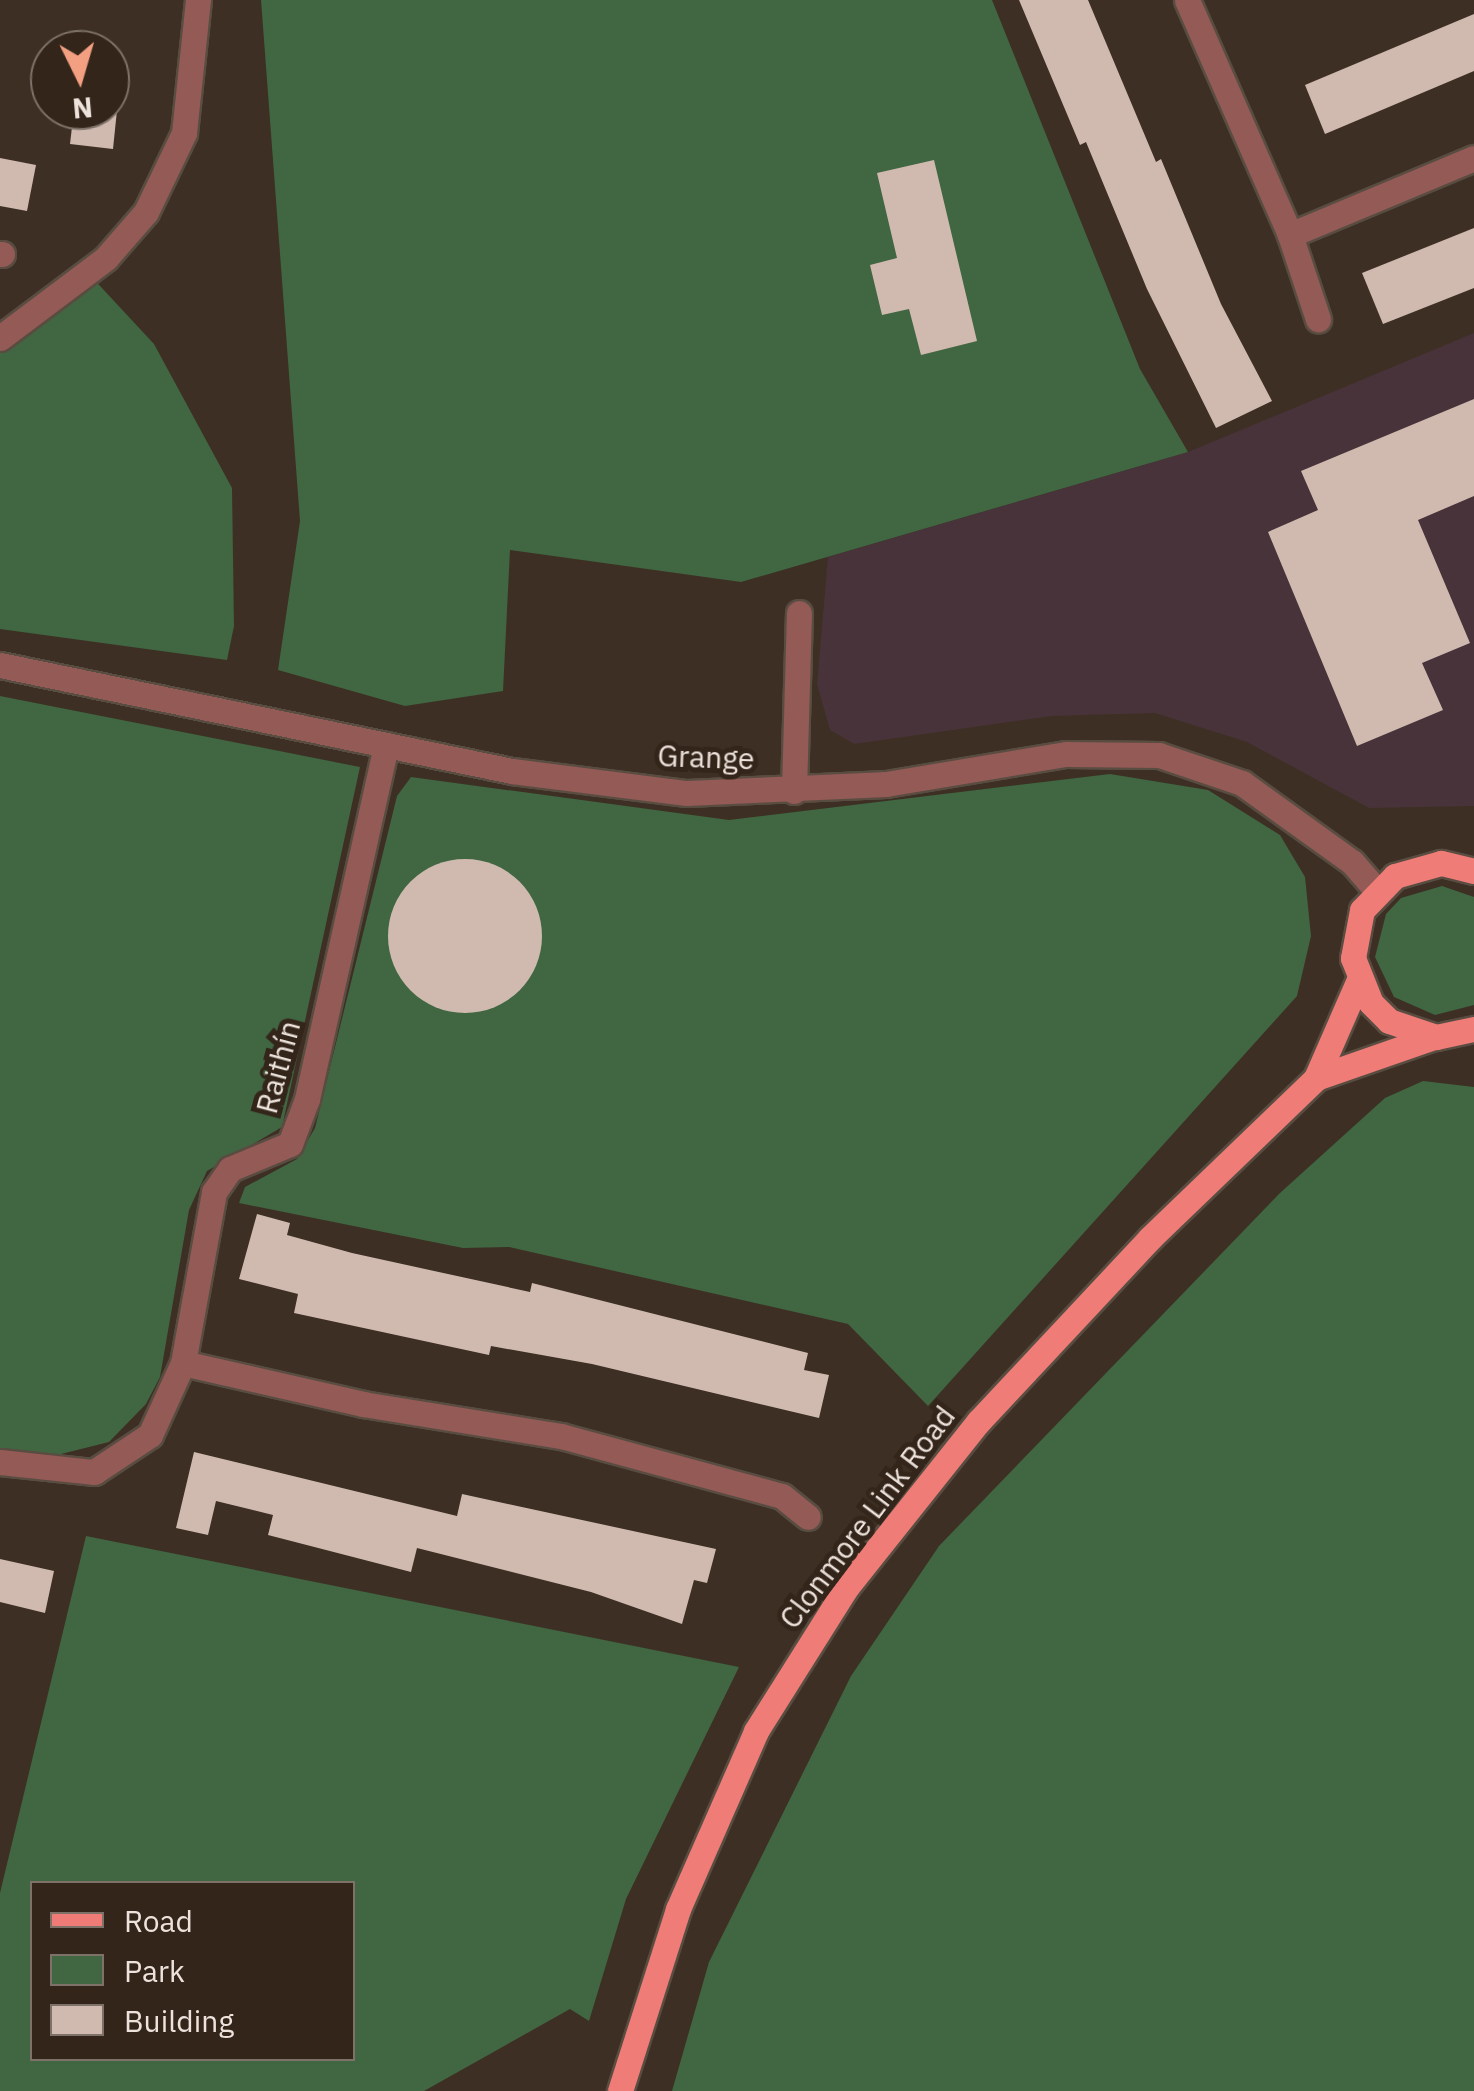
<!DOCTYPE html>
<html>
<head>
<meta charset="utf-8">
<style>
	body { margin:0 }
	#map { position:relative; width:1474px; height:2091px; overflow:hidden; background:#3d2f23; font-family:"IBM Plex Sans",sans-serif }
	div>[style] { position:absolute }
	[style*='--x'] { left:calc(var(--x)*1px); top:calc(var(--y)*1px); width:calc(var(--w)*1px); rotate:calc(var(--a)*1deg) }
	.education>* { inset:0; background:#473339 }
	.green>* { inset:0; background:#406642 }
	.building>* { inset:0; background:#d0bab0 }
	.round { border-radius:50% }
	.roads { filter:drop-shadow(2px 0 #594c41) drop-shadow(-2px 0 #594c41) drop-shadow(0 2px #594c41) drop-shadow(0 -2px #594c41) }
	.minor>* { height:25px; margin:-12.5px; padding:0 12.5px; transform-origin:12.5px; border-radius:12.5px; background:#935a56 }
	.major>* { height:25px; margin:-12.5px; padding:0 12.5px; transform-origin:12.5px; border-radius:12.5px; background:#f07c77 }
	span { translate:-50% -50%; white-space:nowrap; text-align:center; line-height:1.15; -webkit-text-stroke:10px #33251a; paint-order:stroke }
	.street-label { font-size:30px; color:#ede3dc }
	.legend { position:absolute; left:30px; top:1881px; width:325px; height:180px; box-sizing:border-box; background:#33251a; border:2px solid #7d7168; margin:0; padding:12px 18px; list-style:none; font-size:30px; color:#ede3dc }
	.legend li { display:flex; align-items:center; gap:20px; height:50px }
	.legend b { width:50px; border:2px solid #7d7168 }
	.north { position:absolute; left:30px; top:30px; width:100px; height:100px; box-sizing:border-box; background:#33251a; border:2px solid #7d7168; border-radius:50%; rotate:175deg; font-size:28px; font-weight:700; line-height:40px; text-align:center; color:#ede3dc }
	.north::after { content:''; display:block; margin:auto; width:35px; height:45px; background:#f39f82; clip-path:polygon(50% 0,100% 100%,50% 72%,0 100%) }
</style>
</head>
<body>
<div id="map">
	<div class="education">
		<div style="clip-path:polygon(1474px 333px,1474px 806px,1369px 808px,1247px 742px,1155px 713px,1052px 716px,854px 744px,830px 730px,817px 684px,828px 557px,1188px 452px)"></div>
	</div>
	<div class="green">
		<div style="clip-path:polygon(261px 0,992px 0,1140px 369px,1188px 452px,741px 582px,510px 550px,503px 691px,405px 706px,278px 670px,300px 521px)"></div>
		<div style="clip-path:polygon(88px 273px,154px 344px,232px 488px,234px 626px,227px 660px,0 629px,0 338px)"></div>
		<div style="clip-path:polygon(0 696px,360px 767px,282px 1127px,207px 1171px,189px 1210px,160px 1377px,146px 1404px,109px 1442px,45px 1458px,0 1448px)"></div>
		<div style="clip-path:polygon(1110px 774px,1208px 790px,1280px 835px,1305px 877px,1311px 936px,1297px 996px,928px 1406px,848px 1324px,509px 1247px,463px 1248px,239px 1203px,245px 1187px,297px 1159px,315px 1128px,397px 796px,411px 777px,729px 820px)"></div>
		<div style="clip-path:polygon(1442px 886px,1474px 897px,1474px 1005px,1435px 1015px,1394px 997px,1375px 957px,1386px 914px,1401px 898px)"></div>
		<div style="clip-path:polygon(1423px 1081px,1474px 1087px,1474px 2091px,672px 2091px,709px 1962px,851px 1676px,939px 1546px,1280px 1193px,1385px 1098px)"></div>
		<div style="clip-path:polygon(evenodd,86px 1536px,739px 1667px,626px 1899px,589px 2021px,570px 2009px,424px 2091px,0 2091px,0 1893px,86px 1536px,32px 1884px,352px 1884px,352px 2058px,32px 2058px,32px 1884px)"></div>
	</div>
	<div class="building">
		<div style="clip-path:polygon(1019px 0,1088px 0,1156px 162px,1161px 159px,1221px 304px,1272px 401px,1216px 428px,1147px 289px,1086px 142px,1080px 145px)"></div>
		<div style="clip-path:polygon(1474px 14px,1474px 71px,1325px 134px,1305px 85px)"></div>
		<div style="clip-path:polygon(74px 110px,117px 110px,113px 149px,70px 144px)"></div>
		<div style="clip-path:polygon(0 158px,36px 165px,27px 211px,0 206px)"></div>
		<div style="clip-path:polygon(934px 160px,977px 341px,921px 355px,909px 309px,882px 315px,870px 265px,897px 258px,877px 173px)"></div>
		<div style="clip-path:polygon(1474px 228px,1474px 288px,1383px 324px,1362px 273px)"></div>
		<div style="clip-path:polygon(1474px 399px,1474px 496px,1418px 520px,1470px 643px,1422px 663px,1443px 710px,1357px 746px,1268px 532px,1318px 510px,1301px 471px)"></div>
		<div class="round" style="left:388px;top:859px;width:154px;height:154px"></div>
		<div style="clip-path:polygon(257px 1214px,290px 1223px,287px 1235px,352px 1253px,530px 1292px,532px 1283px,808px 1353px,804px 1370px,829px 1375px,819px 1418px,592px 1364px,491px 1346px,489px 1355px,294px 1313px,298px 1294px,239px 1279px)"></div>
		<div style="clip-path:polygon(194px 1452px,457px 1516px,462px 1494px,716px 1549px,707px 1583px,694px 1580px,682px 1624px,591px 1592px,417px 1548px,411px 1572px,268px 1535px,273px 1515px,216px 1501px,208px 1535px,176px 1528px)"></div>
		<div style="clip-path:polygon(0 1559px,54px 1571px,45px 1613px,0 1602px)"></div>
	</div>
	<div class="roads">
		<div class="minor">
			<div style="--x:1187;--y:0;--w:257;--a:66.3"></div>
			<div style="--x:1290;--y:235;--w:89;--a:71.6"></div>
			<div style="--x:1290;--y:235;--w:199;--a:-22.7"></div>
			<div style="--x:0;--y:254;--w:2;--a:0"></div>
			<div style="--x:0;--y:338;--w:133;--a:-37"></div>
			<div style="--x:106;--y:258;--w:61;--a:-49"></div>
			<div style="--x:146;--y:212;--w:88;--a:-64.3"></div>
			<div style="--x:184;--y:133;--w:134;--a:-84"></div>
			<div style="--x:0;--y:665;--w:523;--a:11.7"></div>
			<div style="--x:512;--y:771;--w:176;--a:7.2"></div>
			<div style="--x:687;--y:793;--w:199;--a:-2.6"></div>
			<div style="--x:886;--y:784;--w:182;--a:-9.5"></div>
			<div style="--x:1066;--y:754;--w:93;--a:0.6"></div>
			<div style="--x:1159;--y:755;--w:88;--a:18.6"></div>
			<div style="--x:1242;--y:783;--w:135;--a:35.7"></div>
			<div style="--x:1352;--y:862;--w:37;--a:49"></div>
			<div style="--x:794;--y:791;--w:178;--a:-88.4"></div>
			<div style="--x:183;--y:1363;--w:185;--a:12.8"></div>
			<div style="--x:363;--y:1404;--w:201;--a:9.2"></div>
			<div style="--x:561;--y:1436;--w:229;--a:15.2"></div>
			<div style="--x:782;--y:1496;--w:33;--a:39"></div>
			<div style="--x:0;--y:1462;--w:95;--a:6.1"></div>
			<div style="--x:94;--y:1472;--w:67;--a:-33.5"></div>
			<div style="--x:150;--y:1435;--w:79;--a:-65.4"></div>
			<div style="--x:183;--y:1363;--w:174;--a:-79.7"></div>
			<div style="--x:214;--y:1192;--w:28;--a:-55"></div>
			<div style="--x:230;--y:1169;--w:65;--a:-22.6"></div>
			<div style="--x:290;--y:1144;--w:48;--a:-69.3"></div>
			<div style="--x:307;--y:1099;--w:361;--a:-77.4"></div>
		</div>
		<div class="major">
			<div style="--x:1474;--y:871;--w:34;--a:-166"></div>
			<div style="--x:1441;--y:863;--w:48;--a:164.2"></div>
			<div style="--x:1395;--y:876;--w:47;--a:134.1"></div>
			<div style="--x:1362;--y:910;--w:49;--a:100.6"></div>
			<div style="--x:1353;--y:958;--w:48;--a:68.2"></div>
			<div style="--x:1371;--y:1003;--w:25;--a:45"></div>
			<div style="--x:1389;--y:1021;--w:50;--a:18.8"></div>
			<div style="--x:1436;--y:1037;--w:39;--a:-12"></div>
			<div style="--x:1316;--y:1078;--w:122;--a:-19.2"></div>
			<div style="--x:620;--y:2091;--w:191;--a:-72.3"></div>
			<div style="--x:678;--y:1909;--w:194;--a:-66.3"></div>
			<div style="--x:756;--y:1731;--w:169;--a:-57.8"></div>
			<div style="--x:846;--y:1588;--w:213;--a:-51.5"></div>
			<div style="--x:979;--y:1421;--w:250;--a:-46.9"></div>
			<div style="--x:1150;--y:1238;--w:231;--a:-43.9"></div>
			<div style="--x:1316;--y:1078;--w:105;--a:-66.4"></div>
		</div>
	</div>
	<div class="street-label">
		<span style="left:706px;top:757px;rotate:2deg">Grange</span>
		<span style="left:278px;top:1067px;rotate:-75deg">Raithín</span>
		<span style="left:867px;top:1517px;rotate:-53deg">Clonmore Link Road</span>
	</div>
	<ul class="legend">
	<li><b style="height:12px;background:#f07c77"></b>Road</li>
	<li><b style="height:28px;background:#406642"></b>Park</li>
	<li><b style="height:28px;background:#d0bab0"></b>Building</li>
	</ul>
	<div class="north">N</div>
</div>
</body>
</html>
